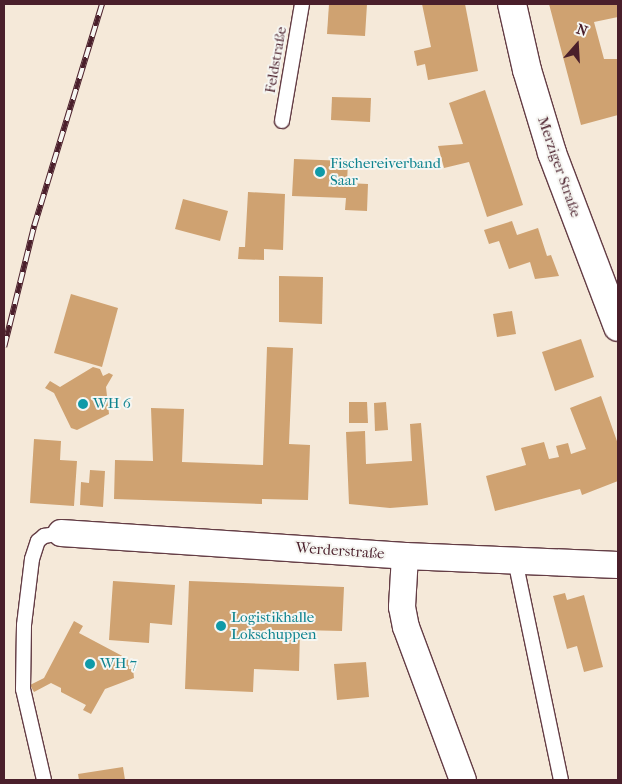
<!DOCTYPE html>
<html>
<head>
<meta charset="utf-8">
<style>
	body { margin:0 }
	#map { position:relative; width:622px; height:784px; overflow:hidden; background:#f5e9d9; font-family:"IM FELL French Canon",serif }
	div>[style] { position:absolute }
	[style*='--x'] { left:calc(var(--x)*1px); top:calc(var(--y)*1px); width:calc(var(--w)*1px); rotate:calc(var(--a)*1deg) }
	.building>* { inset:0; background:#cfa271 }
	.roads { filter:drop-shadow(1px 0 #643d45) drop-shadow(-1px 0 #643d45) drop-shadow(0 1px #643d45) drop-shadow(0 -1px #643d45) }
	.service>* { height:14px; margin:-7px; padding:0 7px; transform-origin:7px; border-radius:7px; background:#fff }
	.minor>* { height:26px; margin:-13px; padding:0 13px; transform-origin:13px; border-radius:13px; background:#fff }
	.secondary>* { height:28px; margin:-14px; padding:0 14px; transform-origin:14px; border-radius:14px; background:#fff }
	.rail>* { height:5.5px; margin-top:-2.75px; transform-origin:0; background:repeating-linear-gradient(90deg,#f6f6f2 0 11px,#4a1f2b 0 22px); box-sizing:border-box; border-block:1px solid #4a1f2b }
	.dots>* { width:14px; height:14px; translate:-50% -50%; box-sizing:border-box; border:2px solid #f6f6f2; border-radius:50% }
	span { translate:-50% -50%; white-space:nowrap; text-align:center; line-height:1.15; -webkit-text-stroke:4px #f6f6f2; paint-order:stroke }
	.street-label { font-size:15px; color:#4a1f2b }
	.culture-label { font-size:15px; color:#0d838f }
	.left { translate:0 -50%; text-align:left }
	.frame { position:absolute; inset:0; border:5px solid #4a1f2b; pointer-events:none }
	.north { position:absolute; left:552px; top:20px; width:50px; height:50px; -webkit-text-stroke:4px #f6f6f2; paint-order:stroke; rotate:19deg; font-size:14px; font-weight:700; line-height:20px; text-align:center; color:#4a1f2b }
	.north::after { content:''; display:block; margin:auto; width:18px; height:22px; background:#4a1f2b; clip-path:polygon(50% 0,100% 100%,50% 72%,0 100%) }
</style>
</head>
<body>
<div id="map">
	<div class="building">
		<div style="clip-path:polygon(329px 4px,367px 4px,365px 36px,327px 34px)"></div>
		<div style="clip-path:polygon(422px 4px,465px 4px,478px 71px,428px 80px,425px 64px,417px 66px,414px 51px,431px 47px)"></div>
		<div style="clip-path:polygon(549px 4px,618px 4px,618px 17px,594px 22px,604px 59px,618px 59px,618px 115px,581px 125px)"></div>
		<div style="clip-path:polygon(485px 90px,523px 205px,487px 217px,469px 162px,444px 168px,438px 146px,463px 144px,449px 103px)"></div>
		<div style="clip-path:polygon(332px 97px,371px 98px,370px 122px,331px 120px)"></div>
		<div style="clip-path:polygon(294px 159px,348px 161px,347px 183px,368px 184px,367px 211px,345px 210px,346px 198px,292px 196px)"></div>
		<div style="clip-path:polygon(248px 192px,285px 194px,283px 250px,264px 249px,264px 260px,238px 259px,239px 247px,245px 247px)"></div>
		<div style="clip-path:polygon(183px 199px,228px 211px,220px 241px,175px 229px)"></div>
		<div style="clip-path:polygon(512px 221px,517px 235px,538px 228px,547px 256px,551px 255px,559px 276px,535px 279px,530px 262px,509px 269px,499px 241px,489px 244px,484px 230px)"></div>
		<div style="clip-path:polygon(279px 276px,323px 277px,322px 324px,279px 322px)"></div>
		<div style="clip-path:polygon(71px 294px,118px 308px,102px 367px,54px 353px)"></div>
		<div style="clip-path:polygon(512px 311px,516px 334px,497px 337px,493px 314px)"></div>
		<div style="clip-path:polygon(581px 339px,594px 377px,555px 391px,542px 352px)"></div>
		<div style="clip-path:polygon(267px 347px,293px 348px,289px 444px,310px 445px,308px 500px,262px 499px,262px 504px,114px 499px,115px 460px,153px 461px,151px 408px,184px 409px,182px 462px,263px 465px)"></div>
		<div style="clip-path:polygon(93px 367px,100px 369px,103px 376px,109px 373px,113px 375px,106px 387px,109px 414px,77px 430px,71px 428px,54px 393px,45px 388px,50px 381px,60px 387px)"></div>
		<div style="clip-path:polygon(601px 396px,618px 444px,618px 481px,582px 495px,580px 489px,495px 511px,486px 476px,526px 465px,521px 448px,544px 442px,549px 459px,559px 457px,556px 446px,568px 443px,571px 454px,586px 449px,570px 408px)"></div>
		<div style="clip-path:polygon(349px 402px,367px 402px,368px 423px,349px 423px)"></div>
		<div style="clip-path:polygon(386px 402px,388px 430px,375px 431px,374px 403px)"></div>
		<div style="clip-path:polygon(421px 423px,428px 505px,390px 508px,349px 504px,346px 432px,365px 431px,366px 464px,412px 461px,410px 424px)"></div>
		<div style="clip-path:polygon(34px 439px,61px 441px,60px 460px,77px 461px,74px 506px,30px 503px)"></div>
		<div style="clip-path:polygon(90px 470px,105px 471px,103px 507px,80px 505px,81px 482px,89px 483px)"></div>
		<div style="clip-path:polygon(113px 581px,175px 585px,172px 625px,150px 623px,149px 643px,109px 640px)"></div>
		<div style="clip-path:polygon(189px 581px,344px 587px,342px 631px,300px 630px,299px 671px,254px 669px,253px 692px,185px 689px)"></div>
		<div style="clip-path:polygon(565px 593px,567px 600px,584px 595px,603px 667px,584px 672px,577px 646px,567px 649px,553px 596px)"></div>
		<div style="clip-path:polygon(74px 621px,83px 626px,79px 633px,128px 659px,129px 669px,133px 669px,134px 678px,105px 689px,91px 714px,83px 710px,86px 705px,61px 692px,61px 688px,51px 683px,34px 692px,30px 685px,44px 678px)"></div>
		<div style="clip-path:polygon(366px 662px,369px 697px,337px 700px,334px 664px)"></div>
		<div style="clip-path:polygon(123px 767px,125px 780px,79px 780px,78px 774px)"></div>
	</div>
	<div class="roads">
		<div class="service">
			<div style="--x:282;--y:121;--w:119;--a:-80.3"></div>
			<div style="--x:515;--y:560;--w:225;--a:78.2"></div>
			<div style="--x:44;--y:780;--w:93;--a:-103"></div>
			<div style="--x:23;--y:689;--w:64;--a:-89.1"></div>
			<div style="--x:24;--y:625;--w:66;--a:-83.1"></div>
			<div style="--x:32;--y:559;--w:19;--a:-72"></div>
			<div style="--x:38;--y:541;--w:8;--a:-40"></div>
			<div style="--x:44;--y:536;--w:17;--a:-10"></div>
		</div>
		<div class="minor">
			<div style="--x:61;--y:533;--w:345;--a:3.8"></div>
			<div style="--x:405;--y:556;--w:213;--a:2.4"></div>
			<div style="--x:405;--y:556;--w:51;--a:93.4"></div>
			<div style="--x:402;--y:607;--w:20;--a:79"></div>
			<div style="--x:406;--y:627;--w:163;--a:69.6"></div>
		</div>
		<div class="secondary">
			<div style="--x:512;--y:4;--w:68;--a:77.2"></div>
			<div style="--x:527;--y:70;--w:87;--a:73.2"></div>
			<div style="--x:552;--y:153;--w:186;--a:69.2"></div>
		</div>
	</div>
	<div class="rail">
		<div style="--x:4;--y:347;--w:125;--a:-76.1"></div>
		<div style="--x:34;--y:226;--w:232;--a:-73"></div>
	</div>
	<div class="dots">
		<div style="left:320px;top:172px;background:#0f9aa8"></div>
		<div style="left:83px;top:404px;background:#0f9aa8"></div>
		<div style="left:221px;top:626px;background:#0f9aa8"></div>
		<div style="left:90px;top:664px;background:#0f9aa8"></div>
	</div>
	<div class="street-label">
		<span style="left:276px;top:60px;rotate:-80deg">Feldstraße</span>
		<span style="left:559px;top:167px;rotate:71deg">Merziger Straße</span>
		<span style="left:340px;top:551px;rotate:4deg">Werderstraße</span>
	</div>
	<div class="culture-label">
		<span class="left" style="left:330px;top:172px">Fischereiverband<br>Saar</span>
		<span class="left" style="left:93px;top:404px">WH 6</span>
		<span class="left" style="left:231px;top:626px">Logistikhalle<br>Lokschuppen</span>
		<span class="left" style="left:100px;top:664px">WH 7</span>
	</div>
	<div class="frame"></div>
	<div class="north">N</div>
</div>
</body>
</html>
